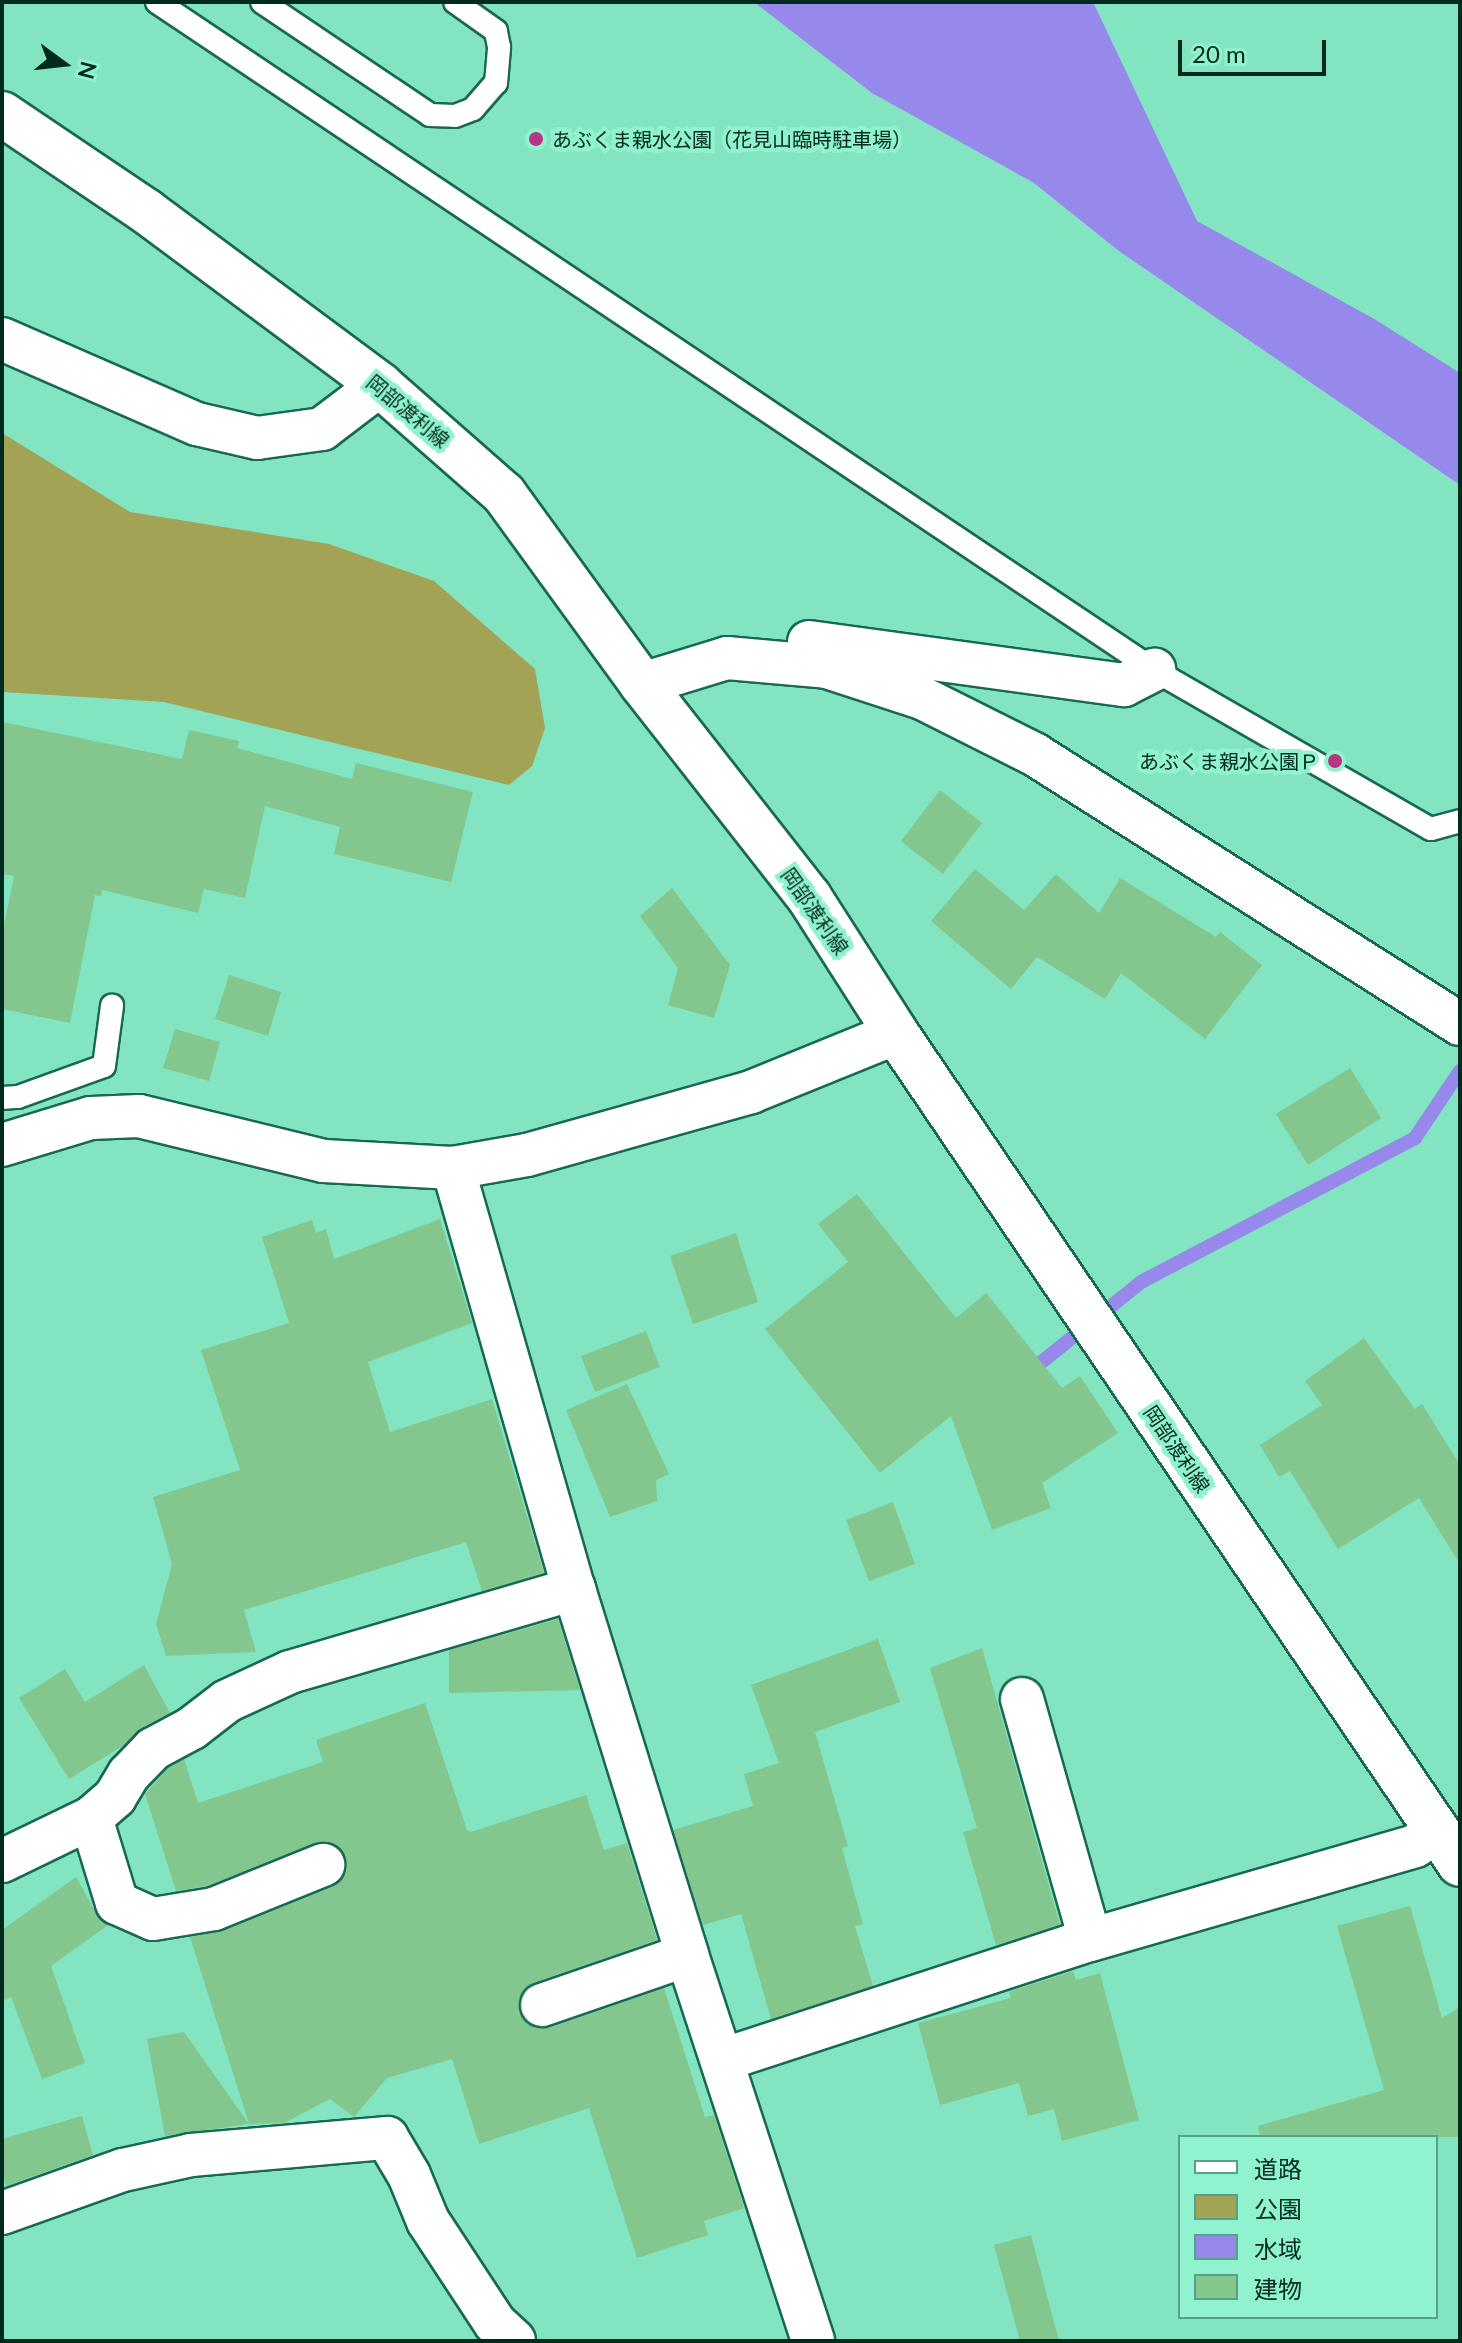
<!DOCTYPE html>
<html>
<head>
<meta charset="utf-8">
<style>
	body { margin:0 }
	#map { position:relative; width:1462px; height:2343px; overflow:hidden; background:#82e4c1; font-family:Lato,"Noto Sans JP",sans-serif }
	div>[style] { position:absolute }
	[style*='--x'] { left:calc(var(--x)*1px); top:calc(var(--y)*1px); width:calc(var(--w)*1px); rotate:calc(var(--a)*1deg) }
	.green>* { inset:0; background:#a3a356 }
	.water>* { inset:0; background:#9788eb }
	.stream>* { height:14px; margin:-7px; padding:0 7px; transform-origin:7px; border-radius:7px; background:#9788eb }
	.building>* { inset:0; background:#83c78e }
	.roads { filter:drop-shadow(2px 0 #186951) drop-shadow(-2px 0 #186951) drop-shadow(0 2px #186951) drop-shadow(0 -2px #186951) }
	.lane>* { height:22px; margin:-11px; padding:0 11px; transform-origin:11px; border-radius:11px; background:#fff }
	.street>* { height:42px; margin:-21px; padding:0 21px; transform-origin:21px; border-radius:21px; background:#fff }
	.secondary>* { height:44px; margin:-22px; padding:0 22px; transform-origin:22px; border-radius:22px; background:#fff }
	.dots>* { width:22px; height:22px; translate:-50% -50%; box-sizing:border-box; border:4px solid #90f2ce; border-radius:50% }
	span { translate:-50% -50%; white-space:nowrap; text-align:center; line-height:1.15; -webkit-text-stroke:8px #90f2ce; paint-order:stroke }
	.poi-label { font-size:20px; color:#002a1d }
	.left { translate:0 -50%; text-align:left }
	.right { translate:-100% -50%; text-align:right }
	.street-label { font-size:20px; color:#002a1d }
	.frame { position:absolute; inset:0; border:4px solid #002a1d; pointer-events:none }
	.legend { position:absolute; left:1178px; top:2135px; width:260px; height:184px; box-sizing:border-box; background:#90f2ce; border:2px solid #56a287; margin:0; padding:10px 14px; list-style:none; font-size:24px; color:#002a1d }
	.legend li { display:flex; align-items:center; gap:16px; height:40px }
	.legend b { width:40px; border:2px solid #56a287 }
	.north { position:absolute; left:24px; top:24px; width:80px; height:80px; -webkit-text-stroke:6px #90f2ce; paint-order:stroke; rotate:105deg; font-size:22px; font-weight:700; line-height:32px; text-align:center; color:#002a1d }
	.north::after { content:''; display:block; margin:auto; width:28px; height:36px; background:#002a1d; clip-path:polygon(50% 0,100% 100%,50% 72%,0 100%) }
	.scale { position:absolute; left:1178px; top:40px; width:148px; height:36px; box-sizing:border-box; border:4px solid #002a1d; border-top:0; padding-left:10px; font-size:24px; line-height:28px; white-space:nowrap; color:#002a1d; -webkit-text-stroke:6px #90f2ce; paint-order:stroke }
</style>
</head>
<body>
<div id="map">
	<div class="green">
		<div style="clip-path:polygon(2px 433px,130px 512px,329px 544px,434px 581px,535px 669px,545px 728px,532px 766px,509px 785px,164px 702px,2px 692px)"></div>
	</div>
	<div class="water">
		<div style="clip-path:polygon(754px 2px,1093px 2px,1197px 221px,1376px 320px,1460px 373px,1460px 485px,1119px 251px,1034px 183px,872px 93px)"></div>
	</div>
	<div class="stream">
		<div style="--x:1028;--y:1373;--w:145;--a:-38.8"></div>
		<div style="--x:1141;--y:1282;--w:310;--a:-27.7"></div>
		<div style="--x:1415;--y:1138;--w:81;--a:-56.1"></div>
	</div>
	<div class="building">
		<div style="clip-path:polygon(2px 722px,182px 759px,189px 730px,239px 741px,237px 748px,352px 779px,356px 763px,473px 792px,451px 882px,334px 854px,340px 827px,265px 806px,245px 898px,204px 889px,198px 913px,102px 890px,101px 896px,95px 895px,70px 1023px,2px 1009px,2px 935px,14px 876px,2px 874px)"></div>
		<div style="clip-path:polygon(940px 790px,982px 823px,943px 874px,901px 841px)"></div>
		<div style="clip-path:polygon(975px 869px,1024px 910px,1056px 874px,1099px 913px,1120px 878px,1216px 937px,1220px 932px,1262px 965px,1205px 1039px,1121px 973px,1105px 999px,1037px 957px,1011px 989px,931px 921px)"></div>
		<div style="clip-path:polygon(672px 888px,730px 965px,714px 1018px,668px 1005px,678px 968px,640px 916px)"></div>
		<div style="clip-path:polygon(229px 975px,281px 992px,268px 1036px,215px 1019px)"></div>
		<div style="clip-path:polygon(175px 1029px,220px 1042px,209px 1081px,163px 1068px)"></div>
		<div style="clip-path:polygon(1350px 1068px,1381px 1118px,1308px 1165px,1276px 1114px)"></div>
		<div style="clip-path:polygon(857px 1194px,956px 1318px,986px 1293px,1062px 1388px,1080px 1376px,1118px 1433px,1042px 1483px,1051px 1508px,992px 1530px,951px 1416px,880px 1473px,765px 1329px,848px 1262px,818px 1224px)"></div>
		<div style="clip-path:polygon(440px 1219px,472px 1323px,368px 1362px,390px 1432px,492px 1399px,544px 1573px,482px 1591px,466px 1542px,244px 1610px,256px 1652px,166px 1656px,156px 1624px,172px 1564px,153px 1497px,240px 1470px,201px 1350px,289px 1323px,262px 1237px,312px 1220px,316px 1233px,326px 1229px,334px 1259px)"></div>
		<div style="clip-path:polygon(736px 1233px,758px 1302px,693px 1324px,670px 1256px)"></div>
		<div style="clip-path:polygon(646px 1331px,660px 1367px,595px 1392px,581px 1356px)"></div>
		<div style="clip-path:polygon(1364px 1338px,1415px 1409px,1422px 1404px,1460px 1465px,1460px 1564px,1419px 1498px,1338px 1549px,1290px 1471px,1279px 1477px,1260px 1445px,1322px 1405px,1305px 1381px)"></div>
		<div style="clip-path:polygon(627px 1384px,669px 1474px,656px 1480px,657px 1501px,610px 1517px,566px 1410px)"></div>
		<div style="clip-path:polygon(893px 1502px,915px 1564px,869px 1581px,846px 1520px)"></div>
		<div style="clip-path:polygon(558px 1619px,580px 1690px,449px 1693px,449px 1650px)"></div>
		<div style="clip-path:polygon(878px 1639px,900px 1702px,815px 1732px,848px 1846px,842px 1848px,863px 1924px,855px 1926px,873px 1986px,771px 2019px,741px 1914px,703px 1925px,673px 1830px,753px 1806px,744px 1774px,779px 1763px,751px 1685px)"></div>
		<div style="clip-path:polygon(982px 1648px,1060px 1925px,996px 1945px,963px 1832px,977px 1828px,930px 1668px)"></div>
		<div style="clip-path:polygon(144px 1665px,170px 1713px,141px 1728px,124px 1745px,69px 1779px,19px 1698px,65px 1669px,85px 1702px)"></div>
		<div style="clip-path:polygon(425px 1703px,467px 1830px,471px 1832px,586px 1795px,604px 1850px,627px 1843px,657px 1940px,533px 1983px,524px 1989px,519px 2000px,519px 2012px,527px 2024px,537px 2028px,549px 2028px,664px 1988px,705px 2117px,714px 2115px,744px 2208px,704px 2221px,708px 2235px,637px 2258px,589px 2108px,479px 2144px,452px 2059px,387px 2078px,354px 2117px,330px 2099px,284px 2123px,249px 2124px,190px 1937px,223px 1931px,332px 1887px,342px 1879px,347px 1868px,345px 1857px,337px 1846px,326px 1841px,315px 1843px,207px 1886px,176px 1891px,145px 1794px,168px 1768px,184px 1759px,198px 1803px,323px 1762px,316px 1740px)"></div>
		<div style="clip-path:polygon(76px 1877px,99px 1918px,108px 1925px,51px 1966px,85px 2063px,42px 2079px,11px 1997px,2px 2002px,2px 1930px)"></div>
		<div style="clip-path:polygon(1410px 1906px,1442px 2018px,1460px 2007px,1460px 2137px,1260px 2137px,1258px 2126px,1384px 2090px,1337px 1926px)"></div>
		<div style="clip-path:polygon(1073px 1971px,1076px 1980px,1100px 1973px,1139px 2120px,1062px 2141px,1054px 2109px,1028px 2116px,1019px 2083px,940px 2105px,918px 2023px,1011px 1998px,1009px 1992px)"></div>
		<div style="clip-path:polygon(184px 2032px,249px 2124px,165px 2136px,147px 2039px)"></div>
		<div style="clip-path:polygon(82px 2116px,93px 2155px,6px 2186px,2px 2170px,2px 2139px)"></div>
		<div style="clip-path:polygon(1031px 2235px,1059px 2341px,1020px 2341px,994px 2245px)"></div>
	</div>
	<div class="roads">
		<div class="lane">
			<div style="--x:157;--y:2;--w:1200;--a:33.82"></div>
			<div style="--x:1154;--y:670;--w:319;--a:29.9"></div>
			<div style="--x:1431;--y:829;--w:30;--a:-15"></div>
			<div style="--x:262;--y:2;--w:202;--a:33.9"></div>
			<div style="--x:430;--y:115;--w:25;--a:2"></div>
			<div style="--x:455;--y:116;--w:19;--a:-21"></div>
			<div style="--x:473;--y:109;--w:35;--a:-49"></div>
			<div style="--x:496;--y:83;--w:36;--a:-85"></div>
			<div style="--x:499;--y:47;--w:16;--a:-101"></div>
			<div style="--x:496;--y:31;--w:50;--a:-144.7"></div>
			<div style="--x:2;--y:1098;--w:16;--a:-4"></div>
			<div style="--x:18;--y:1097;--w:91;--a:-19.8"></div>
			<div style="--x:104;--y:1066;--w:61;--a:-82.4"></div>
		</div>
		<div class="street">
			<div style="--x:2;--y:339;--w:213;--a:23.6"></div>
			<div style="--x:197;--y:424;--w:62;--a:13.1"></div>
			<div style="--x:257;--y:438;--w:66;--a:-7.9"></div>
			<div style="--x:322;--y:429;--w:73;--a:-37.2"></div>
			<div style="--x:809;--y:642;--w:318;--a:7.8"></div>
			<div style="--x:1124;--y:685;--w:34;--a:-27"></div>
			<div style="--x:642;--y:684;--w:89;--a:-17"></div>
			<div style="--x:727;--y:658;--w:100;--a:5.1"></div>
			<div style="--x:827;--y:667;--w:100;--a:18.1"></div>
			<div style="--x:922;--y:698;--w:125;--a:26.6"></div>
			<div style="--x:1034;--y:754;--w:504;--a:32.37"></div>
			<div style="--x:2;--y:1145;--w:93;--a:-16.9"></div>
			<div style="--x:91;--y:1118;--w:48;--a:-2.4"></div>
			<div style="--x:139;--y:1116;--w:190;--a:13.7"></div>
			<div style="--x:324;--y:1161;--w:129;--a:3.1"></div>
			<div style="--x:453;--y:1168;--w:75;--a:-10"></div>
			<div style="--x:527;--y:1155;--w:233;--a:-15.7"></div>
			<div style="--x:751;--y:1092;--w:157;--a:-22.1"></div>
			<div style="--x:453;--y:1168;--w:438;--a:74"></div>
			<div style="--x:574;--y:1589;--w:383;--a:72.8"></div>
			<div style="--x:687;--y:1955;--w:406;--a:71.9"></div>
			<div style="--x:1022;--y:1699;--w:250;--a:74.2"></div>
			<div style="--x:91;--y:1818;--w:89;--a:73"></div>
			<div style="--x:117;--y:1903;--w:39;--a:24"></div>
			<div style="--x:153;--y:1919;--w:62;--a:-9.3"></div>
			<div style="--x:214;--y:1909;--w:118;--a:-22"></div>
			<div style="--x:2;--y:1861;--w:99;--a:-25.8"></div>
			<div style="--x:91;--y:1818;--w:32;--a:-41"></div>
			<div style="--x:115;--y:1797;--w:27;--a:-59"></div>
			<div style="--x:129;--y:1774;--w:35;--a:-46"></div>
			<div style="--x:153;--y:1749;--w:44;--a:-28.3"></div>
			<div style="--x:192;--y:1728;--w:44;--a:-37.6"></div>
			<div style="--x:227;--y:1701;--w:69;--a:-24.7"></div>
			<div style="--x:290;--y:1672;--w:296;--a:-16.3"></div>
			<div style="--x:542;--y:2005;--w:153;--a:-19"></div>
			<div style="--x:722;--y:2060;--w:387;--a:-18.1"></div>
			<div style="--x:1090;--y:1940;--w:338;--a:-16.1"></div>
			<div style="--x:1415;--y:1846;--w:25;--a:-34"></div>
			<div style="--x:2;--y:2213;--w:128;--a:-19.6"></div>
			<div style="--x:123;--y:2170;--w:70;--a:-12.4"></div>
			<div style="--x:191;--y:2155;--w:197;--a:-5"></div>
			<div style="--x:387;--y:2138;--w:43;--a:59.3"></div>
			<div style="--x:409;--y:2175;--w:50;--a:67.6"></div>
			<div style="--x:428;--y:2221;--w:122;--a:56.7"></div>
			<div style="--x:495;--y:2323;--w:26;--a:43"></div>
		</div>
		<div class="secondary">
			<div style="--x:2;--y:114;--w:174;--a:34"></div>
			<div style="--x:146;--y:211;--w:292;--a:36.6"></div>
			<div style="--x:380;--y:385;--w:165;--a:41.3"></div>
			<div style="--x:504;--y:494;--w:235;--a:54"></div>
			<div style="--x:642;--y:684;--w:271;--a:51.9"></div>
			<div style="--x:809;--y:897;--w:161;--a:57.4"></div>
			<div style="--x:896;--y:1033;--w:1004;--a:55.84"></div>
		</div>
	</div>
	<div class="dots">
		<div style="left:536px;top:139px;background:#b63681"></div>
		<div style="left:1335px;top:761px;background:#b63681"></div>
	</div>
	<div class="poi-label">
		<span class="left" style="left:552px;top:139px">あぶくま親水公園（花見山臨時駐車場）</span>
		<span class="right" style="left:1319px;top:761px">あぶくま親水公園Ｐ</span>
	</div>
	<div class="street-label">
		<span style="left:408px;top:411px;rotate:40deg">岡部渡利線</span>
		<span style="left:815px;top:911px;rotate:55deg">岡部渡利線</span>
		<span style="left:1177px;top:1449px;rotate:56deg">岡部渡利線</span>
	</div>
	<div class="frame"></div>
	<ul class="legend">
	<li><b style="height:10px;background:#fff"></b>道路</li>
	<li><b style="height:22px;background:#a3a356"></b>公園</li>
	<li><b style="height:22px;background:#9788eb"></b>水域</li>
	<li><b style="height:22px;background:#83c78e"></b>建物</li>
	</ul>
	<div class="north">N</div>
	<div class="scale">20 m</div>
</div>
</body>
</html>
